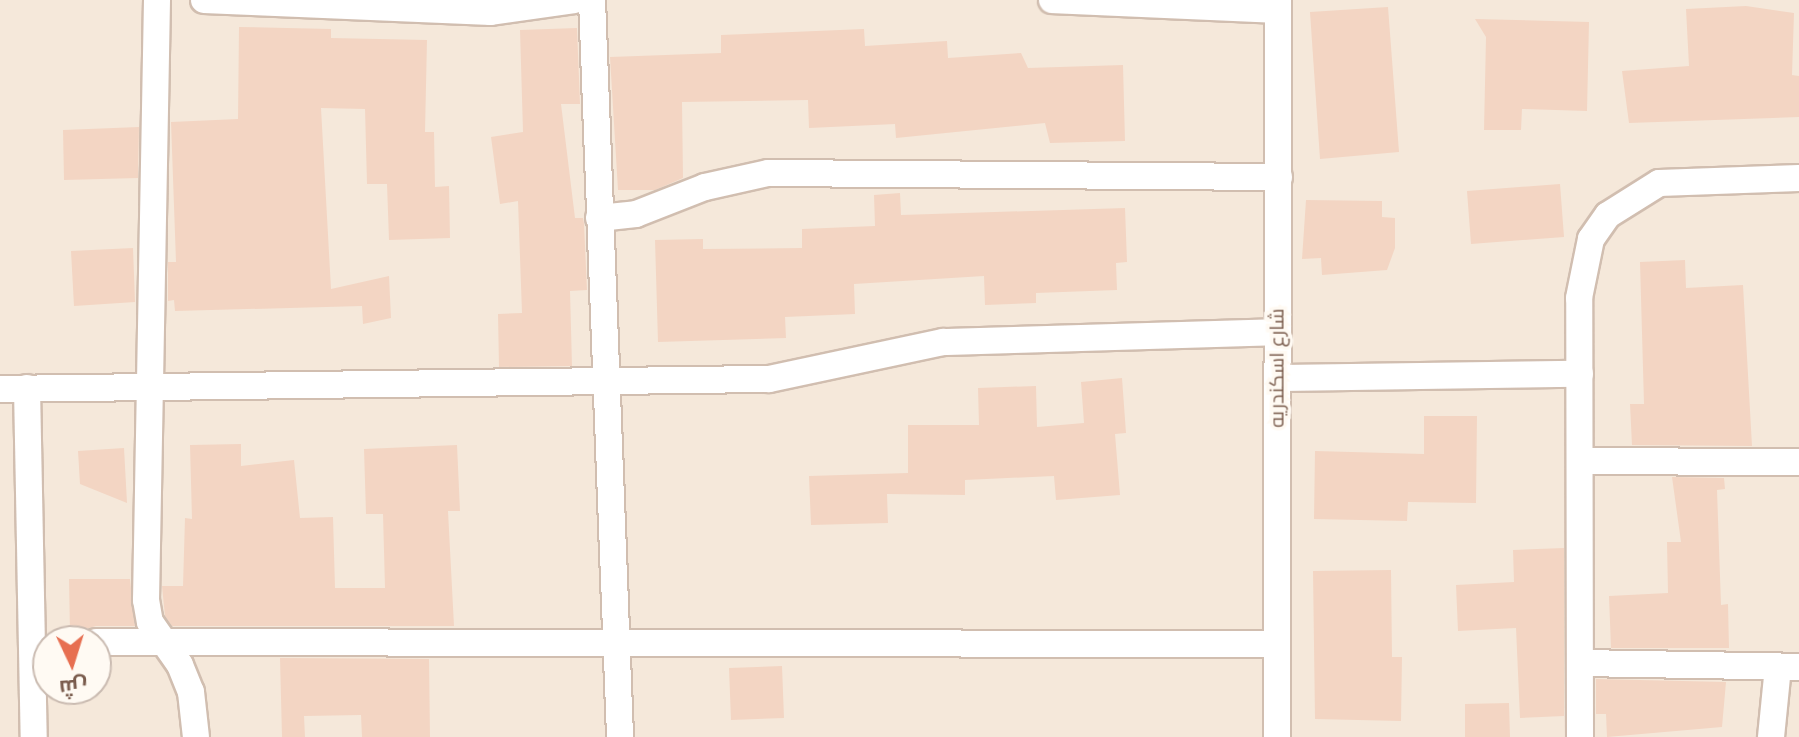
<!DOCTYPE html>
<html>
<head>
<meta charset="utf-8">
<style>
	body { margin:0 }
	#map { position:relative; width:1799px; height:737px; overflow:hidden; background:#fdf6ec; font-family:"Varela Round",Cairo,sans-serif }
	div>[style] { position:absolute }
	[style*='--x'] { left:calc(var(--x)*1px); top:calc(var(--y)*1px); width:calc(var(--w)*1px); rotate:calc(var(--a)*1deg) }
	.residential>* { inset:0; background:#f5e8da }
	.building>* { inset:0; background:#f3d5c3 }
	.roads { filter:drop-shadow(2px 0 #d1beb0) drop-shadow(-2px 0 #d1beb0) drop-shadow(0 2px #d1beb0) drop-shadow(0 -2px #d1beb0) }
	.minor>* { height:26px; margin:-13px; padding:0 13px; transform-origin:13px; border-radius:13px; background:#fff }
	span { translate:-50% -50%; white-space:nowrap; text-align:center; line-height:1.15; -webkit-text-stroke:7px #fffaf3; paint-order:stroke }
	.street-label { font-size:20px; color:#7a5c4d }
	.north { position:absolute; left:32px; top:625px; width:80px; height:80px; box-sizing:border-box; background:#fffaf3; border:2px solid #cabbb1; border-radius:50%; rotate:176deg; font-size:22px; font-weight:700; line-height:32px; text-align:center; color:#7a5c4d }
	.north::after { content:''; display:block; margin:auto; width:28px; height:36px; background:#e76f51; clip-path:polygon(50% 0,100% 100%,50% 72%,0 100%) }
</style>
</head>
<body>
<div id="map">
	<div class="residential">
		<div style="clip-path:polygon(evenodd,0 0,1799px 0,1799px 737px,0 737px,0 0,48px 641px,96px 641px,96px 689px,48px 689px,48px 641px)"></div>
	</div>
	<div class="building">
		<div style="clip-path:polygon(1746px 6px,1794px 13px,1792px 75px,1799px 76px,1799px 117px,1629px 123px,1622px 71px,1689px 66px,1686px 9px)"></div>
		<div style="clip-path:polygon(1388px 7px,1399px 152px,1320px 159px,1310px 12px)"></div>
		<div style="clip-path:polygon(1475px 19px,1589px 22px,1587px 111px,1522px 109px,1521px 130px,1484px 130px,1486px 37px)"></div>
		<div style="clip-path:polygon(239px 27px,331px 29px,331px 38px,427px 40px,425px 132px,434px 132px,435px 187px,449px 186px,450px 238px,389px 240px,387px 184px,367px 184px,365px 109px,321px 108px,331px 289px,389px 276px,391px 318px,363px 324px,362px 306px,175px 311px,174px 300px,168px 301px,168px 262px,176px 262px,171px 122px,238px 119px)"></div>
		<div style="clip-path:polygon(577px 28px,580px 104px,561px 104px,575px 218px,583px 218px,584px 224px,587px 290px,570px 291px,572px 366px,499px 367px,498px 314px,522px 313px,518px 201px,500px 204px,491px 137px,523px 132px,520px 30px)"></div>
		<div style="clip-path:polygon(864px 29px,865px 46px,947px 41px,948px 58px,1021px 53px,1028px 68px,1123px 65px,1125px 141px,1050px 143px,1045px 123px,896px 138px,895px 124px,809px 128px,808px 100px,682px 102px,683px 178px,655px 190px,618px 190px,610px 57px,721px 53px,721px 35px)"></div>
		<div style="clip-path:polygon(139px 127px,138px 178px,64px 180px,63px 130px)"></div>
		<div style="clip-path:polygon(1560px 184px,1564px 237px,1471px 244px,1467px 191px)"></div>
		<div style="clip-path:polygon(900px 193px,901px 215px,1125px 208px,1127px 262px,1116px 263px,1117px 290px,1036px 293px,1036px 303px,985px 305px,984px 276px,854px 284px,855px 314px,785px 317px,786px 338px,658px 342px,655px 240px,703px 239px,703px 249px,802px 248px,802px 229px,875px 226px,874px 195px)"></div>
		<div style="clip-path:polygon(1306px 200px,1382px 201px,1382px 217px,1395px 218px,1395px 248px,1387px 270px,1322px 275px,1321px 258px,1302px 259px)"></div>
		<div style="clip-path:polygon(133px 248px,135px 302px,74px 306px,71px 251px)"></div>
		<div style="clip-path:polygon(1685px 260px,1686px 288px,1743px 285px,1752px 446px,1632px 445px,1630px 404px,1644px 404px,1640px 262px)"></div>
		<div style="clip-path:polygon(1122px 378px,1126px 433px,1115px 434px,1120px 495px,1056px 500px,1054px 476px,965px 480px,965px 495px,887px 494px,888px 523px,811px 525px,809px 476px,908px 473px,908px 425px,979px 425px,978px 388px,1036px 386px,1037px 427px,1084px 423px,1081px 382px)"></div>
		<div style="clip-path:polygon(1424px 416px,1477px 416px,1476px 503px,1408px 502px,1407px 521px,1314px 519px,1315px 451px,1424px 454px)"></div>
		<div style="clip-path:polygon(241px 444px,241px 466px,294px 460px,300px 518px,333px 517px,335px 588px,385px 588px,383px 514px,366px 514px,364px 449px,457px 445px,460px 511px,448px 511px,454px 626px,172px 626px,165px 616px,162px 586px,183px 586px,185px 518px,192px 519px,190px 445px)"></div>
		<div style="clip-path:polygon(124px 448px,127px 503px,80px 484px,78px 451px)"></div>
		<div style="clip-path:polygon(1672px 477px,1724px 478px,1725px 489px,1717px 490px,1721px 605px,1728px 604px,1729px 648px,1611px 648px,1609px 596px,1668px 593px,1667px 542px,1681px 542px)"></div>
		<div style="clip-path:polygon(1564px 548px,1564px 716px,1520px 718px,1516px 628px,1458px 631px,1456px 585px,1514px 582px,1513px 550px)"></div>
		<div style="clip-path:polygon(1391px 570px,1392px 657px,1402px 657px,1401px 721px,1315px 719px,1313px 571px)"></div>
		<div style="clip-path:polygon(69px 579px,130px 579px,135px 626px,96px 626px,70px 633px)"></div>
		<div style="clip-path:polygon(280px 658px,429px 659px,430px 737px,362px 737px,361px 715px,304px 716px,305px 737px,282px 737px)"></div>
		<div style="clip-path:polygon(782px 666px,784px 718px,731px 720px,729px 668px)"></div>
		<div style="clip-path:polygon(1596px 679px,1726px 682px,1722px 727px,1607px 737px,1606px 714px,1596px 714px)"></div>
		<div style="clip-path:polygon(1509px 703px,1510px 737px,1465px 737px,1465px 704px)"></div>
	</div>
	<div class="roads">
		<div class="minor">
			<div style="--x:157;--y:0;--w:600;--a:91.05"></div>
			<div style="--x:146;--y:600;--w:22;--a:80"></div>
			<div style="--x:150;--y:622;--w:52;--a:55.1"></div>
			<div style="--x:180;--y:665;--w:29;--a:68"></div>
			<div style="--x:191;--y:692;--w:45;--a:83.7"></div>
			<div style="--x:204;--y:0;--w:287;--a:2.4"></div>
			<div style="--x:491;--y:12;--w:84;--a:-8.2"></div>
			<div style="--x:592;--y:0;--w:738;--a:87.82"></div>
			<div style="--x:1052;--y:0;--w:226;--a:2.5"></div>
			<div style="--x:599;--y:218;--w:37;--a:-6"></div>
			<div style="--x:636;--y:214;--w:74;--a:-21.4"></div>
			<div style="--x:705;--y:187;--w:65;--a:-12.5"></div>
			<div style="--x:768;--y:173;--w:511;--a:0.45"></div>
			<div style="--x:1278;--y:378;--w:302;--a:-0.8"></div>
			<div style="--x:27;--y:388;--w:349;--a:88.9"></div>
			<div style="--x:0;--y:389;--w:769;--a:-0.75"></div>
			<div style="--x:769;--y:379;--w:178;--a:-12"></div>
			<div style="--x:943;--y:342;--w:335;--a:-1.7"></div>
			<div style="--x:1581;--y:461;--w:218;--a:0.3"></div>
			<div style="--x:96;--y:642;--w:1181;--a:0.1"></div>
			<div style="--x:1580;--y:663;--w:219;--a:1"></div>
			<div style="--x:1277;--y:737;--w:737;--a:-89.92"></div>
			<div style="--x:1580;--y:737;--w:439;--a:-90.1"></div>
			<div style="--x:1579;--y:298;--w:60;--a:-78.5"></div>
			<div style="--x:1591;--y:239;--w:29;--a:-55"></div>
			<div style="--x:1608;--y:215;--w:60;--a:-32.1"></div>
			<div style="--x:1659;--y:183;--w:140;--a:-2"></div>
			<div style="--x:1771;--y:737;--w:70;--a:-84.3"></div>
		</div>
	</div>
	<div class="street-label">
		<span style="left:1278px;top:368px;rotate:-90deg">شارع اسكندريه</span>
	</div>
	<div class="north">ش</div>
</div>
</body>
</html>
